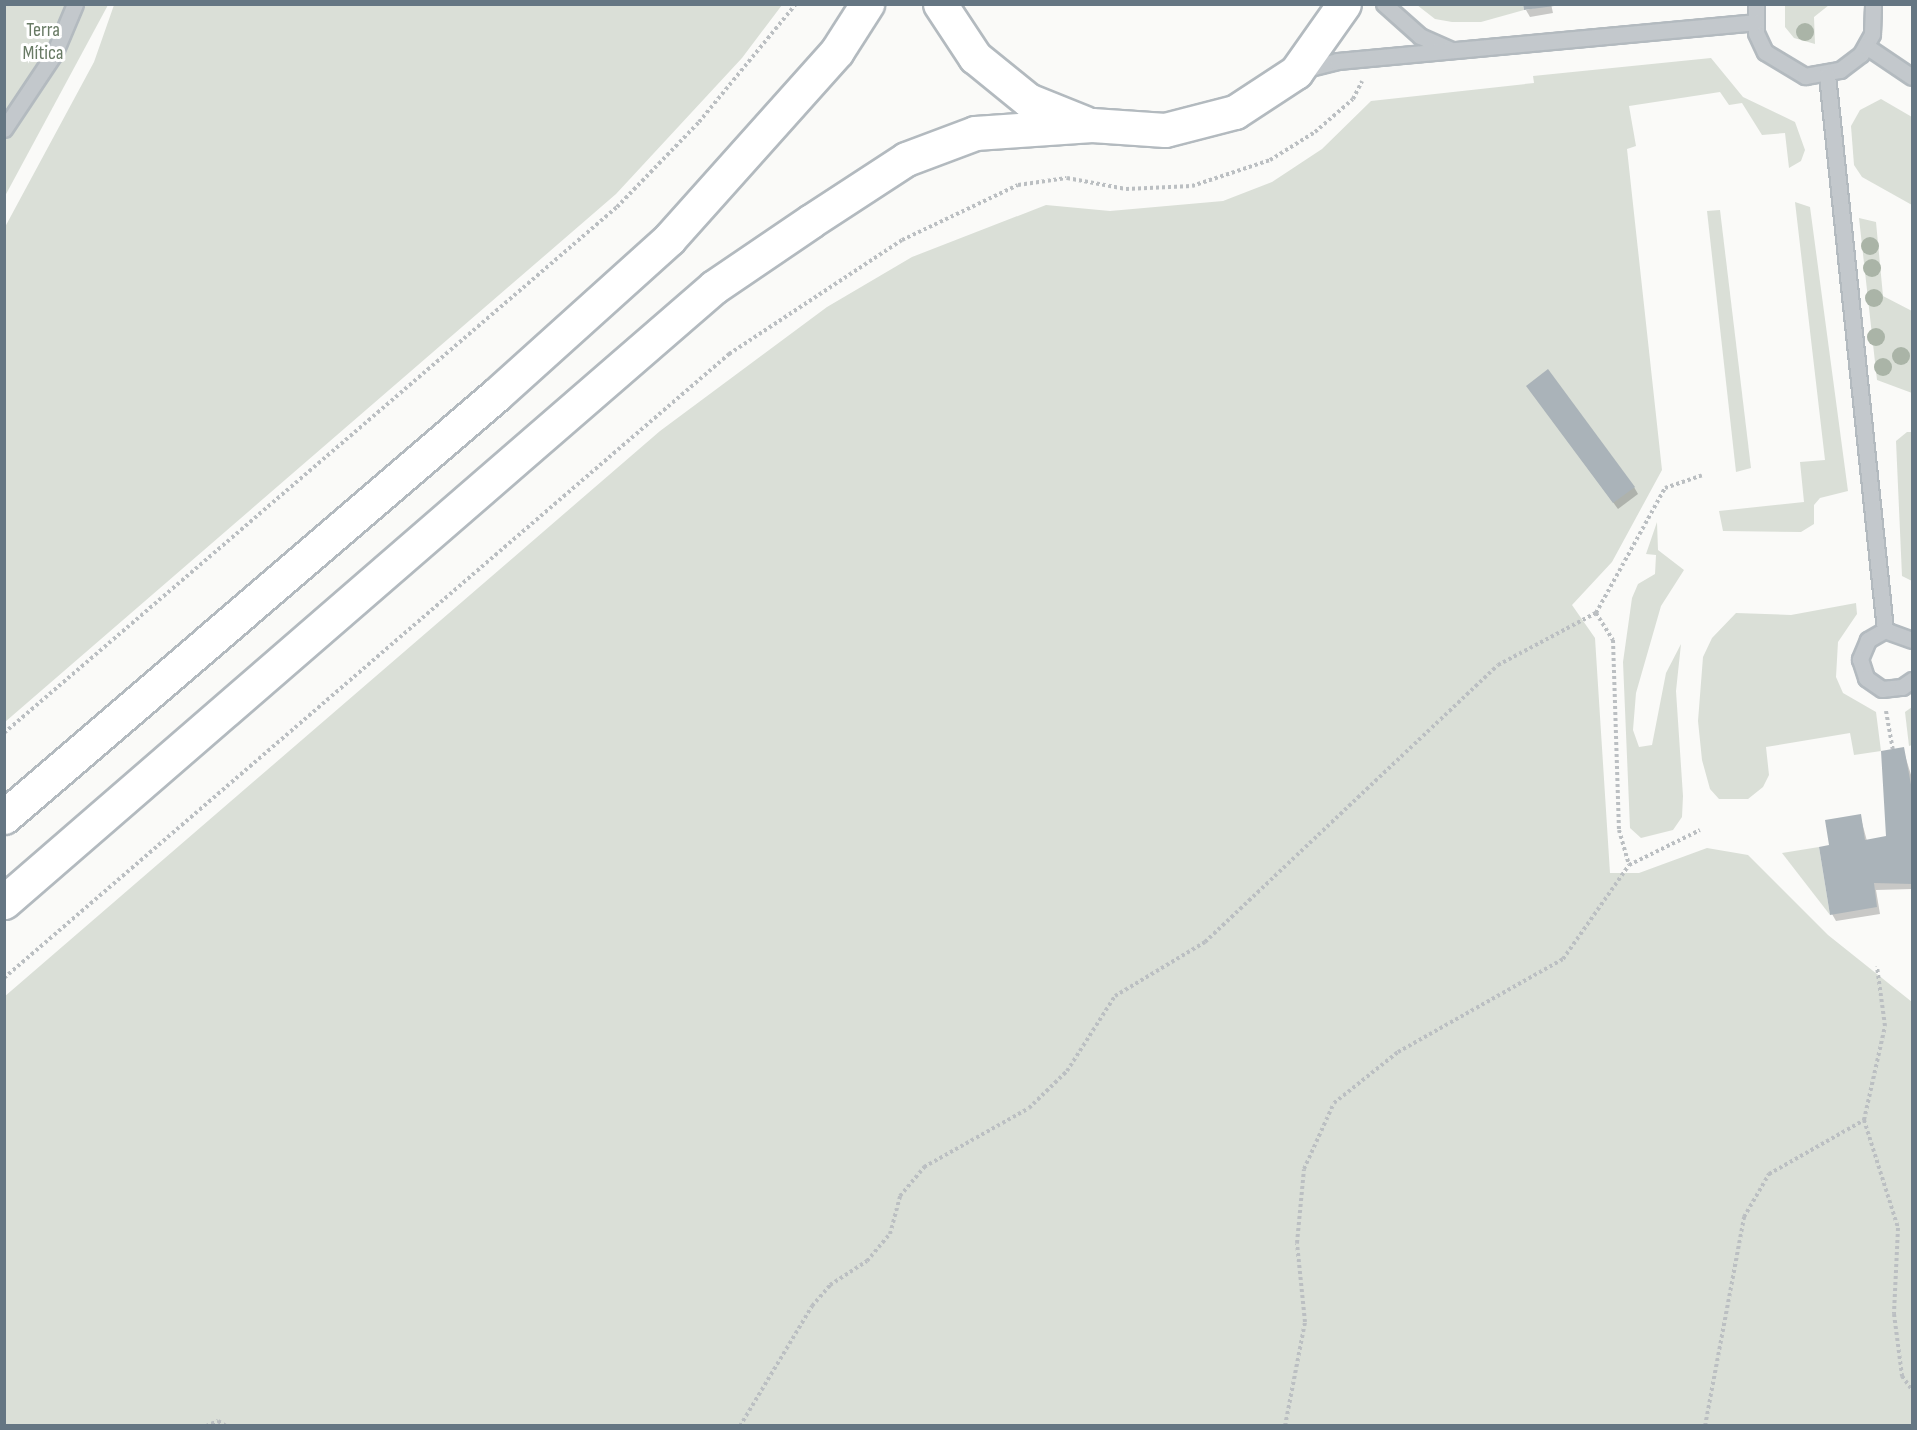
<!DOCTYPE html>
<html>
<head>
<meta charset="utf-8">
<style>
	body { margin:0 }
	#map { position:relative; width:1917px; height:1430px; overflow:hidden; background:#fafaf8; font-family:"Sofia Sans Condensed",sans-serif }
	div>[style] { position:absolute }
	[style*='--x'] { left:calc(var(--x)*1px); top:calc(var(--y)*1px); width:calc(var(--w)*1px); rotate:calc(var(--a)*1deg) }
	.green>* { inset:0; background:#dadfd7 }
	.shadow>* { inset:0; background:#0003 }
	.building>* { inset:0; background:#aab3b9 }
	.path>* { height:4px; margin-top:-2px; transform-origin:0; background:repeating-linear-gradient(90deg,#bbbfc2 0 3px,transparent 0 6px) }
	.roads { filter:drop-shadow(2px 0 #b3babf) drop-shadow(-2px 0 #b3babf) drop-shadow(0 2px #b3babf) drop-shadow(0 -2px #b3babf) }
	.service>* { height:15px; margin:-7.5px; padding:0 7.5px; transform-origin:7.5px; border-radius:7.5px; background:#c3c8cc }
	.secondary>* { height:33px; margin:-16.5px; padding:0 16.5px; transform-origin:16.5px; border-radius:16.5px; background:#fff }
	.trees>* { width:18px; height:18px; margin:-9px; border-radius:50%; background:#aab4a7 }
	span { translate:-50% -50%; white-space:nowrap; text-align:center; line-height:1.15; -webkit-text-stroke:6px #fff; paint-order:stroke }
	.park-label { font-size:20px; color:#687a64 }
	.frame { position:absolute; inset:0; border:6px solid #657683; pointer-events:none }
</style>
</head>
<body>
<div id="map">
	<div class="green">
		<div style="clip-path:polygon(4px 5px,108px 5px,5px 196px,4px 196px)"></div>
		<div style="clip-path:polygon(114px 5px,782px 5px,742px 58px,616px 194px,5px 722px,5px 227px,94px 62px)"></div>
		<div style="clip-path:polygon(1417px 5px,1523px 5px,1524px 10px,1481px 22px,1452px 22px,1435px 19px)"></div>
		<div style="clip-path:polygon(1785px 5px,1829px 5px,1814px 17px,1815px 44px,1794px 38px,1785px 27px)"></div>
		<div style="clip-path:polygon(1711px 58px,1743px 97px,1795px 122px,1805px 150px,1801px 161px,1789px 168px,1785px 133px,1762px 135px,1742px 103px,1729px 105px,1720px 92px,1629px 106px,1636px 146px,1627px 149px,1662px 470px,1612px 562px,1572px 605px,1595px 638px,1610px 873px,1639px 873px,1707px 848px,1748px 855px,1828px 935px,1912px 1002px,1912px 1425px,5px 1425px,4px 997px,660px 431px,827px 307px,912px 257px,1046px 205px,1110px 211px,1223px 201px,1272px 182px,1322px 149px,1371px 101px,1534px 83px,1533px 76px)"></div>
		<div style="clip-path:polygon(1881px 99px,1912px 117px,1912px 205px,1862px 177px,1854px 165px,1851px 126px,1860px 110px)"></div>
		<div style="clip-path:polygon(1795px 202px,1810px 207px,1848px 491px,1820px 498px,1814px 505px,1814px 524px,1801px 532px,1723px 531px,1719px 511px,1804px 502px,1800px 462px,1825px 460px)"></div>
		<div style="clip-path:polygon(1720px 210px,1751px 468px,1736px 472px,1707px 211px)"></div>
		<div style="clip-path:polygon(1859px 218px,1876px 222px,1883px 296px,1912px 311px,1912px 393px,1877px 380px)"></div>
		<div style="clip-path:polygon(1907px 432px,1912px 432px,1912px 581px,1902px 576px,1896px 441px)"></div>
		<div style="clip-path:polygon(1657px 522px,1658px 550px,1684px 570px,1661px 606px,1636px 693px,1633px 730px,1639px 747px,1652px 745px,1666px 673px,1681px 644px,1676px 691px,1683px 796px,1682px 817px,1673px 830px,1641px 838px,1630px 828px,1623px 662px,1632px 598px,1638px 584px,1655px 574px,1656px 555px,1646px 554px)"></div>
		<div style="clip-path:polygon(1856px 603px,1857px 614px,1838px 642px,1836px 677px,1843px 693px,1876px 712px,1881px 751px,1854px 755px,1850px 733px,1766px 747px,1769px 775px,1763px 787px,1748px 799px,1719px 799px,1710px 789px,1702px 760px,1698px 721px,1703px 657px,1712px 638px,1736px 613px,1791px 615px)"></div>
		<div style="clip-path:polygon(1912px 707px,1912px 745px,1909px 746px,1905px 712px)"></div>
		<div style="clip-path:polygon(1819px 847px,1830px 915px,1782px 853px)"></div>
	</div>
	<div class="shadow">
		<div style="clip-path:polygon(1551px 4px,1553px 13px,1530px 17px,1526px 10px)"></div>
		<div style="clip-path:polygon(1532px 393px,1634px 487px,1638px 494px,1618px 509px)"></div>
		<div style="clip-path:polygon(1903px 749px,1912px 778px,1912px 889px,1876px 890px,1880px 914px,1836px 921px,1832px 914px,1860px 815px,1867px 841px,1888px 837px)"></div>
	</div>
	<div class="building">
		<div style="clip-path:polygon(1523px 4px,1553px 4px,1554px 6px,1524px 10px)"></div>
		<div style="clip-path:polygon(1548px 369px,1635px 487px,1613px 503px,1526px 386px)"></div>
		<div style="clip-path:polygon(1904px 747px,1912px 790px,1912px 884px,1874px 883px,1877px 907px,1830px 915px,1819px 847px,1829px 845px,1825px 820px,1861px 814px,1865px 840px,1886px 836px,1881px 751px)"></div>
	</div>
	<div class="path">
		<div style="--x:1596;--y:613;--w:143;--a:-61.1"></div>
		<div style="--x:1665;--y:488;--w:39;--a:-19"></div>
		<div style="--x:1886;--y:711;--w:39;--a:80"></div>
		<div style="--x:4;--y:733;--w:808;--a:-40.63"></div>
		<div style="--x:617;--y:207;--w:118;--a:-46"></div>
		<div style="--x:699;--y:122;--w:153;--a:-50.6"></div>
		<div style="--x:4;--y:978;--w:957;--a:-40.72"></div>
		<div style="--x:729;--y:354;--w:207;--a:-33.4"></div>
		<div style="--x:902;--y:240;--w:128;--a:-25.4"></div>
		<div style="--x:1018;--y:185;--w:49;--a:-8.1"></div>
		<div style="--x:1067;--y:178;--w:60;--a:10.6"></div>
		<div style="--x:1126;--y:189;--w:66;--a:-2.6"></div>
		<div style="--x:1192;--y:186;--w:82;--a:-18.4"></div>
		<div style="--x:1270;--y:160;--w:53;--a:-31.9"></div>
		<div style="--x:1315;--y:132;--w:50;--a:-41"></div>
		<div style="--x:1353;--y:99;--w:20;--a:-63"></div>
		<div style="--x:1864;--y:1120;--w:113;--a:72.5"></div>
		<div style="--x:1898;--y:1228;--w:86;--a:92.7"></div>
		<div style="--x:1894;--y:1314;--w:63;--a:82.6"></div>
		<div style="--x:1902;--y:1376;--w:17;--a:54"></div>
		<div style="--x:206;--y:1426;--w:13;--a:-23"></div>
		<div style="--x:218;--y:1421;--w:9;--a:32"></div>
		<div style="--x:740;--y:1426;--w:140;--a:-59"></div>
		<div style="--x:812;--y:1306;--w:28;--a:-49"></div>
		<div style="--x:830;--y:1285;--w:44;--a:-33"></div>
		<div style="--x:867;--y:1261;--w:35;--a:-50"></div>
		<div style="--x:890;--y:1234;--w:39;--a:-75"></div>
		<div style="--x:900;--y:1196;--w:38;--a:-50"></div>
		<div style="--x:924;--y:1167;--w:120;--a:-29.3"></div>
		<div style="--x:1029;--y:1108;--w:53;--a:-44.2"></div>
		<div style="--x:1067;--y:1071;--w:89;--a:-57.4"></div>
		<div style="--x:1115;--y:996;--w:105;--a:-31"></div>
		<div style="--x:1205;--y:942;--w:403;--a:-43.4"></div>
		<div style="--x:1498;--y:665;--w:111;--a:-28"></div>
		<div style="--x:1596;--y:613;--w:32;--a:58"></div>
		<div style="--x:1613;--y:640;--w:190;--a:88.2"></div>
		<div style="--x:1619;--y:830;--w:36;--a:74"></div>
		<div style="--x:1285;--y:1426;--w:106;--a:-79.1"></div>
		<div style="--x:1305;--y:1322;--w:79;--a:-95.8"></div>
		<div style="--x:1297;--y:1243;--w:74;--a:-84.6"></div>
		<div style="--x:1304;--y:1169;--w:72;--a:-65.6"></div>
		<div style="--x:1334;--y:1103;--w:82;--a:-38.6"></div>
		<div style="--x:1398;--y:1052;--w:189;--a:-29.4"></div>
		<div style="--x:1563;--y:959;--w:115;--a:-54.9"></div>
		<div style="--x:1629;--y:865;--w:79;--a:-26.2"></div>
		<div style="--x:1705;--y:1426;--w:213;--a:-79.4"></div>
		<div style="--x:1744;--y:1217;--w:50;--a:-59.8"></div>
		<div style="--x:1769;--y:1174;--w:109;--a:-29.6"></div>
		<div style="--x:1864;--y:1120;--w:96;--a:-77.4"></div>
		<div style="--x:1885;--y:1026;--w:60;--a:-97.7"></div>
	</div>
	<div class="roads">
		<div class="service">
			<div style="--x:1384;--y:4;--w:48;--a:41.6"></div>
			<div style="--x:1420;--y:36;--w:34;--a:24"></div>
			<div style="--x:1756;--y:4;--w:29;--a:90"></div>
			<div style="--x:1756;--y:33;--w:21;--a:65"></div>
			<div style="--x:1765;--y:52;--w:47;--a:31"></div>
			<div style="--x:1805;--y:76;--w:36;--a:-10"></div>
			<div style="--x:1840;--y:70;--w:26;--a:-37"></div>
			<div style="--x:1861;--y:54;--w:23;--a:-61"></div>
			<div style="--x:1872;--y:34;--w:30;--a:-88"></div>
			<div style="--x:1866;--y:46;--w:55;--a:34"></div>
			<div style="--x:1302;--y:70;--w:36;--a:-14"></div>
			<div style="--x:1337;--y:61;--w:420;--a:-5.3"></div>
			<div style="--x:1827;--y:75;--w:558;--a:84.03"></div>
			<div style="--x:4;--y:129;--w:90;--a:-56.3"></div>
			<div style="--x:54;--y:54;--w:54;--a:-67.2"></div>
			<div style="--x:1912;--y:640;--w:29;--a:-160"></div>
			<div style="--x:1885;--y:630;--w:20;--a:150"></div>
			<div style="--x:1868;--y:640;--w:21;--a:113"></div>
			<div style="--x:1860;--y:659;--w:20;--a:72"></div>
			<div style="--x:1866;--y:678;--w:19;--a:35"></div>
			<div style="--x:1882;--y:689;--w:20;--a:-6"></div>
			<div style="--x:1902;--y:687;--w:12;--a:-35"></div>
		</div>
		<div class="secondary">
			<div style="--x:940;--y:4;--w:64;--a:56.6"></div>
			<div style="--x:975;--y:57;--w:68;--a:39.1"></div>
			<div style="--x:1028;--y:100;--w:61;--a:22"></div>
			<div style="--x:4;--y:817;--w:648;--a:-40.62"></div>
			<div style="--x:496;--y:395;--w:233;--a:-42"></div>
			<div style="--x:669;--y:239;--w:252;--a:-48.2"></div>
			<div style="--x:837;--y:51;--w:56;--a:-57.4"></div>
			<div style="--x:4;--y:902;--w:939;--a:-40.9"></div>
			<div style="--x:714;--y:287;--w:117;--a:-34.2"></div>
			<div style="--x:811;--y:221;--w:113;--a:-33.1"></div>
			<div style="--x:906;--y:159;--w:74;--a:-20.6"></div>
			<div style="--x:975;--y:133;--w:117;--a:-3.9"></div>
			<div style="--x:1092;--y:125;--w:73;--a:3.9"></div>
			<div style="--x:1165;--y:130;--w:72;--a:-14.4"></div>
			<div style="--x:1235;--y:112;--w:73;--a:-33.3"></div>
			<div style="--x:1296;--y:72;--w:83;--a:-54.8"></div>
		</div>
	</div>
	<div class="trees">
		<div style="left:1805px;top:32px"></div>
		<div style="left:1870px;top:246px"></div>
		<div style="left:1872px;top:268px"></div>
		<div style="left:1874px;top:298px"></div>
		<div style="left:1876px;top:337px"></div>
		<div style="left:1901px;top:356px"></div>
		<div style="left:1883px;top:367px"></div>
	</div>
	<div class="park-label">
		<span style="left:43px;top:42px">Terra<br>Mítica</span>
	</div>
	<div class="frame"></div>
</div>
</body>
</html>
